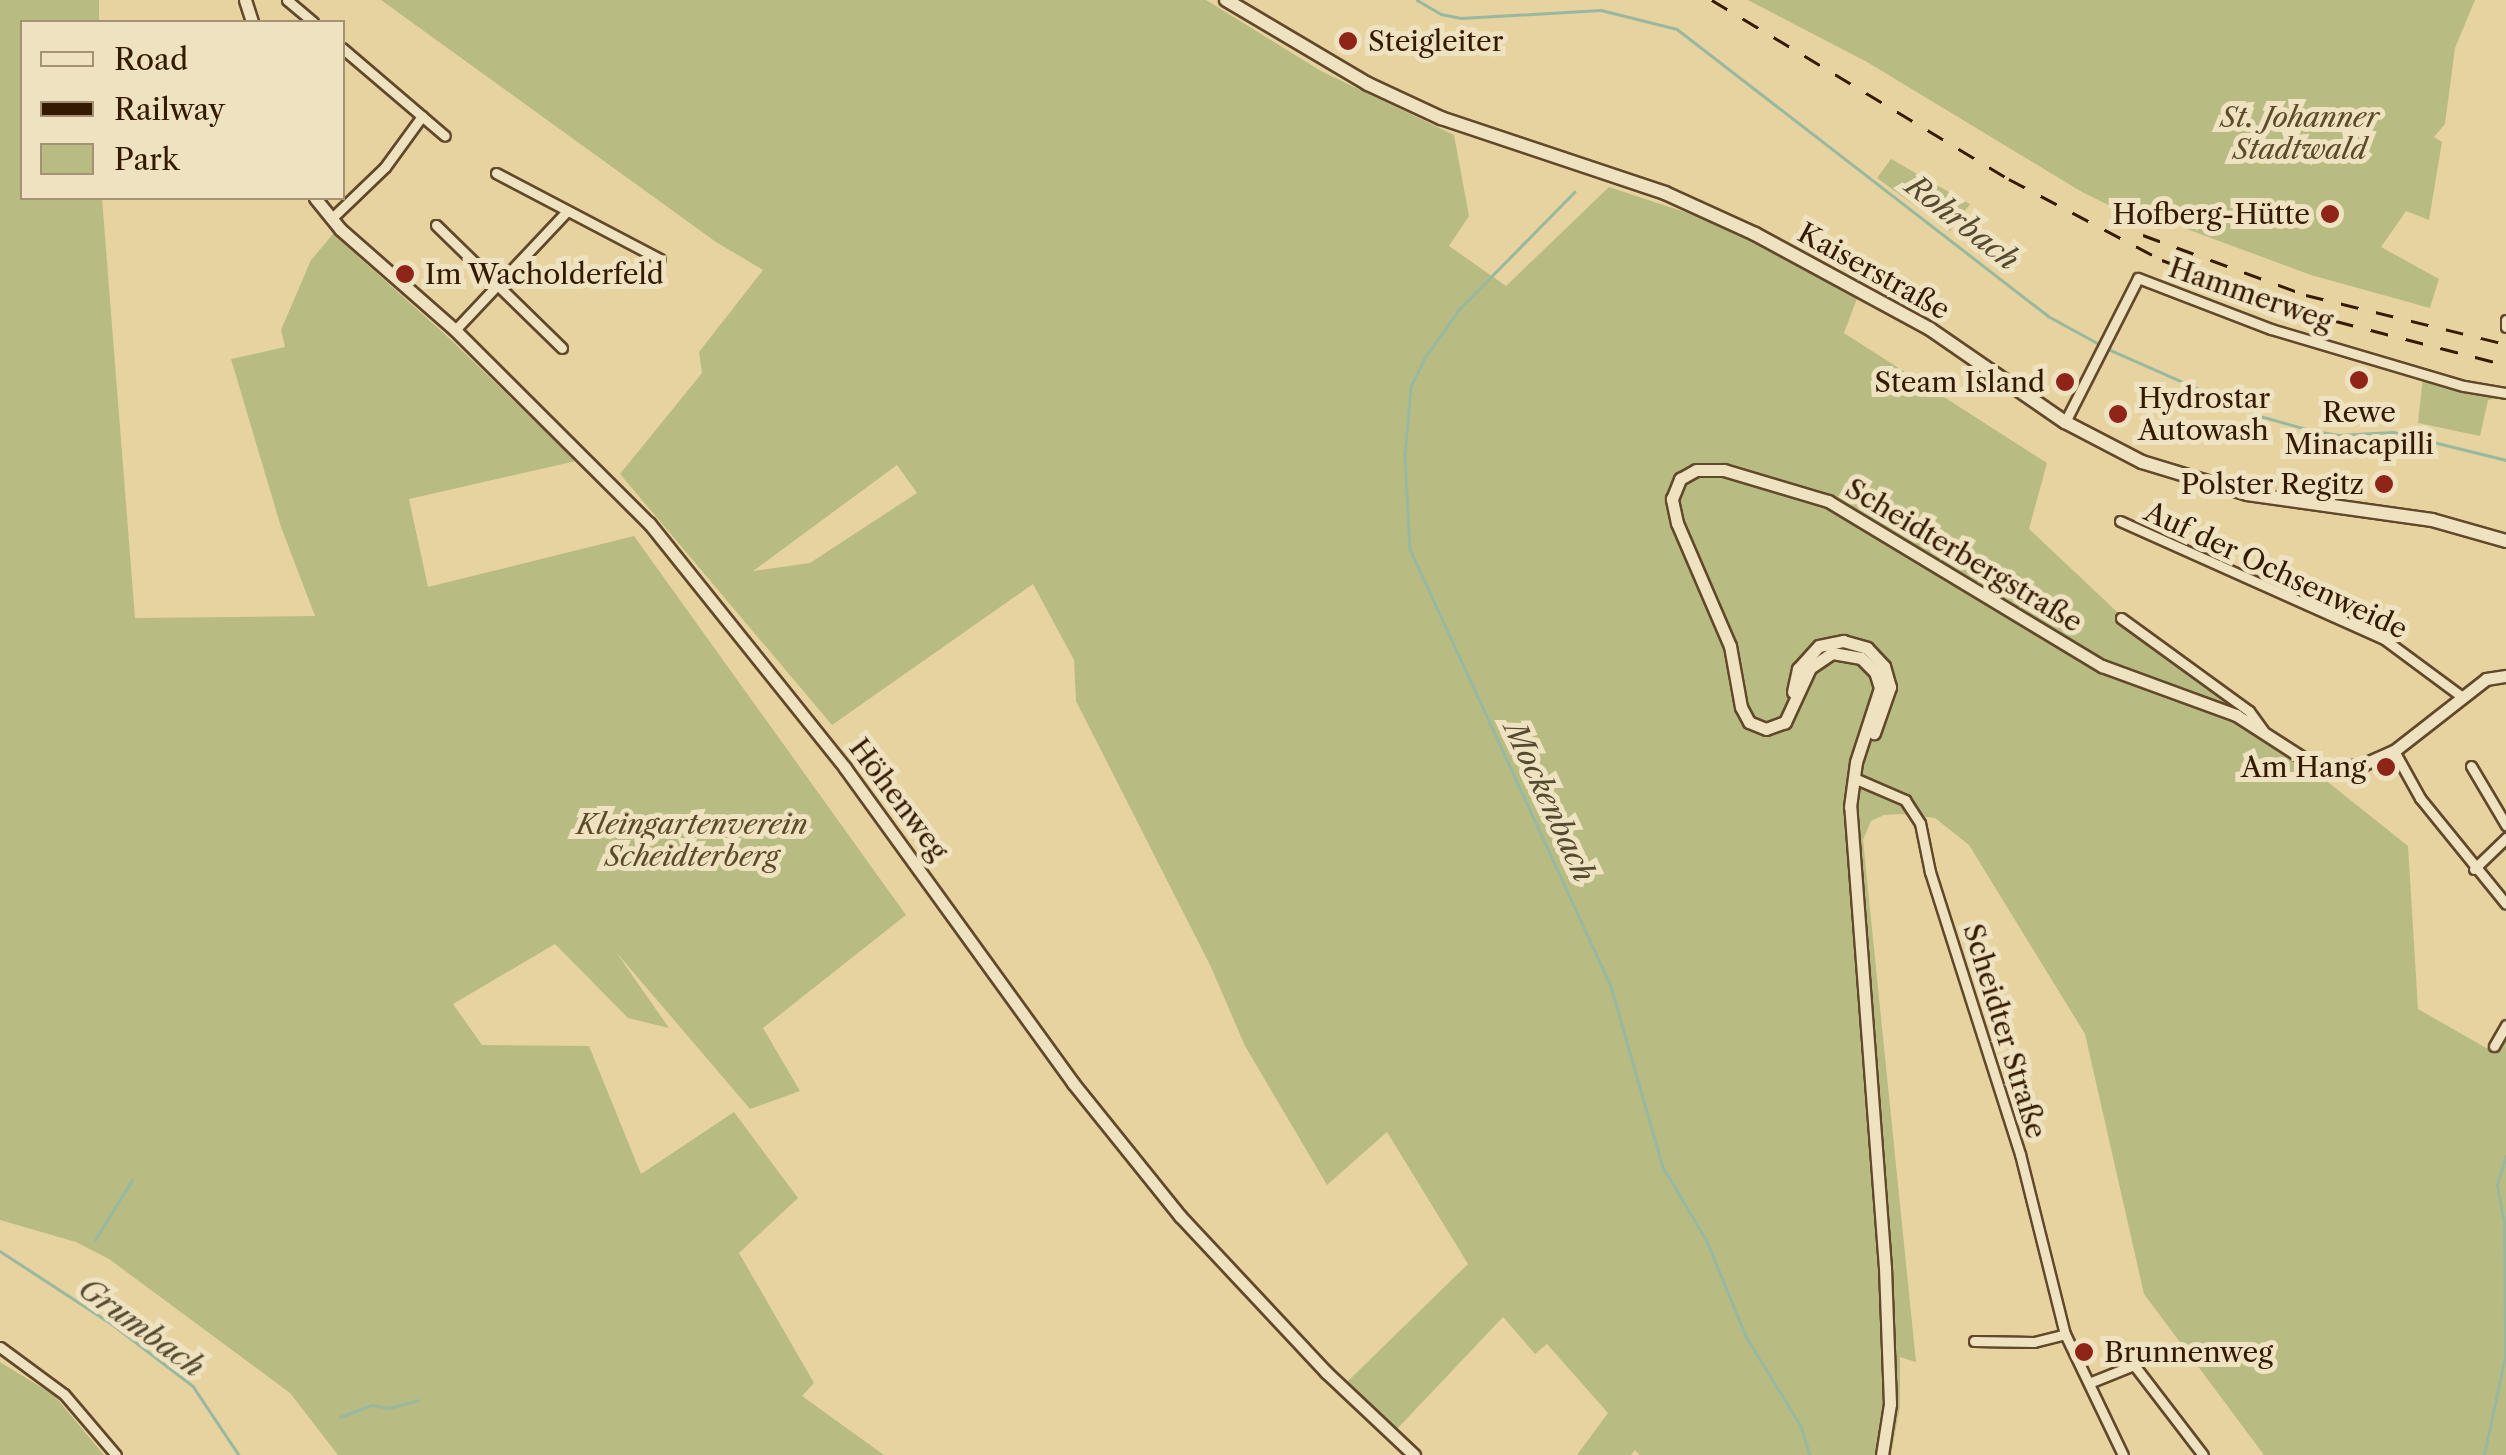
<!DOCTYPE html>
<html>
<head>
<meta charset="utf-8">
<style>
	body { margin:0 }
	#map { position:relative; width:2506px; height:1455px; overflow:hidden; background:#e7d3a0; font-family:"Libre Caslon Text",serif }
	div>[style] { position:absolute }
	[style*='--x'] { left:calc(var(--x)*1px); top:calc(var(--y)*1px); width:calc(var(--w)*1px); rotate:calc(var(--a)*1deg) }
	.green>* { inset:0; background:#b8bc82 }
	.stream>* { height:2.5px; margin:-1.25px; padding:0 1.25px; transform-origin:1.25px; border-radius:1.25px; background:#98b9a0 }
	.roads { filter:drop-shadow(2px 0 #62482a) drop-shadow(-2px 0 #62482a) drop-shadow(0 2px #62482a) drop-shadow(0 -2px #62482a) }
	.minor>* { height:9px; margin:-4.5px; padding:0 4.5px; transform-origin:4.5px; border-radius:4.5px; background:#efe2c1 }
	.tertiary>* { height:11px; margin:-5.5px; padding:0 5.5px; transform-origin:5.5px; border-radius:5.5px; background:#efe2c1 }
	.secondary>* { height:12px; margin:-6px; padding:0 6px; transform-origin:6px; border-radius:6px; background:#efe2c1 }
	.rail>* { height:2.5px; margin-top:-1.25px; transform-origin:0; background:repeating-linear-gradient(90deg,#351a02 0 18px,transparent 0 36px) }
	.dots>* { width:28px; height:28px; translate:-50% -50%; box-sizing:border-box; border:5px solid #efe2c1; border-radius:50% }
	span { translate:-50% -50%; white-space:nowrap; text-align:center; line-height:1.15; -webkit-text-stroke:10px #efe2c1; paint-order:stroke }
	.poi-label { font-size:28px; color:#351a02 }
	.left { translate:0 -50%; text-align:left }
	.right { translate:-100% -50%; text-align:right }
	.park-label { font-size:28px; color:#5c4b28; font-style:italic }
	.street-label { font-size:28px; color:#351a02 }
	.water-label { font-size:30px; color:#534a31; font-style:italic }
	.legend { position:absolute; left:20px; top:20px; width:325px; height:180px; box-sizing:border-box; background:#efe2c1; border:2px solid #a59275; margin:0; padding:12px 18px; list-style:none; font-size:30px; color:#351a02 }
	.legend li { display:flex; align-items:center; gap:20px; height:50px }
	.legend b { width:50px; border:2px solid #a59275 }
</style>
</head>
<body>
<div id="map">
	<div class="green">
		<div style="clip-path:polygon(0 0,99px 0,99px 22px,22px 22px,22px 198px,102px 198px,135px 618px,315px 616px,281px 527px,231px 359px,285px 347px,281px 330px,311px 260px,333px 234px,449px 338px,576px 461px,409px 499px,428px 587px,634px 536px,906px 915px,763px 1028px,800px 1091px,750px 1109px,616px 952px,669px 1028px,628px 1018px,555px 944px,453px 1004px,482px 1045px,589px 1046px,641px 1174px,734px 1112px,798px 1198px,739px 1253px,814px 1383px,802px 1396px,884px 1455px,338px 1455px,290px 1393px,109px 1259px,76px 1242px,0 1220px)"></div>
		<div style="clip-path:polygon(evenodd,381px 0,1206px 0,1321px 71px,1454px 135px,1469px 216px,1449px 246px,1506px 286px,1609px 187px,1724px 225px,1859px 293px,1844px 333px,2047px 463px,2029px 529px,2131px 625px,2408px 846px,2418px 1009px,2495px 1053px,2506px 1038px,2506px 1455px,2264px 1455px,2144px 1294px,2085px 1034px,1969px 845px,1935px 818px,1900px 814px,1884px 815px,1871px 821px,1863px 840px,1916px 1362px,1900px 1357px,1900px 1406px,1891px 1455px,1640px 1455px,1635px 1450px,1631px 1455px,1577px 1455px,1608px 1413px,1547px 1344px,1535px 1354px,1503px 1317px,1397px 1429px,1347px 1382px,1468px 1264px,1387px 1132px,1327px 1185px,1245px 1046px,1211px 967px,1076px 701px,1074px 660px,1033px 584px,832px 725px,620px 474px,702px 373px,699px 352px,763px 270px,716px 242px,381px 0,897px 465px,917px 493px,810px 563px,753px 571px,897px 465px)"></div>
		<div style="clip-path:polygon(1748px 0,2475px 0,2455px 48px,2445px 124px,2434px 137px,2442px 142px,2429px 220px,2406px 211px,2381px 247px,2439px 279px,2430px 308px,2311px 275px,2165px 221px,2159px 230px,2082px 192px,1867px 62px)"></div>
		<div style="clip-path:polygon(1891px 159px,1970px 204px,1950px 231px,1877px 178px)"></div>
		<div style="clip-path:polygon(2423px 376px,2498px 398px,2488px 400px,2480px 436px,2418px 423px)"></div>
		<div style="clip-path:polygon(0 1362px,54px 1395px,104px 1455px,0 1455px)"></div>
	</div>
	<div class="stream">
		<div style="--x:1417;--y:0;--w:28;--a:30"></div>
		<div style="--x:1441;--y:14;--w:20;--a:11"></div>
		<div style="--x:1461;--y:18;--w:140;--a:-3.3"></div>
		<div style="--x:1601;--y:10;--w:78;--a:14"></div>
		<div style="--x:1677;--y:29;--w:469;--a:37.7"></div>
		<div style="--x:2048;--y:316;--w:60;--a:28.7"></div>
		<div style="--x:1575;--y:192;--w:164;--a:134.5"></div>
		<div style="--x:1460;--y:309;--w:60;--a:125.5"></div>
		<div style="--x:1425;--y:358;--w:32;--a:116"></div>
		<div style="--x:1411;--y:387;--w:68;--a:95"></div>
		<div style="--x:1405;--y:455;--w:94;--a:87"></div>
		<div style="--x:1410;--y:549;--w:481;--a:65.3"></div>
		<div style="--x:1611;--y:986;--w:188;--a:74"></div>
		<div style="--x:1663;--y:1167;--w:86;--a:59.3"></div>
		<div style="--x:1707;--y:1241;--w:103;--a:67.7"></div>
		<div style="--x:1746;--y:1336;--w:105;--a:58.6"></div>
		<div style="--x:1801;--y:1426;--w:30;--a:73"></div>
		<div style="--x:2108;--y:349;--w:166;--a:23.8"></div>
		<div style="--x:2260;--y:416;--w:52;--a:15.6"></div>
		<div style="--x:2310;--y:430;--w:28;--a:10"></div>
		<div style="--x:2338;--y:435;--w:55;--a:-3.1"></div>
		<div style="--x:2393;--y:432;--w:116;--a:13.9"></div>
		<div style="--x:95;--y:1240;--w:70;--a:-58.3"></div>
		<div style="--x:0;--y:1251;--w:134;--a:33.1"></div>
		<div style="--x:112;--y:1324;--w:102;--a:37.4"></div>
		<div style="--x:193;--y:1386;--w:83;--a:56.3"></div>
		<div style="--x:340;--y:1417;--w:34;--a:-21"></div>
		<div style="--x:372;--y:1405;--w:17;--a:10"></div>
		<div style="--x:389;--y:1408;--w:30;--a:-15"></div>
		<div style="--x:2484;--y:1455;--w:101;--a:-78"></div>
		<div style="--x:2505;--y:1356;--w:134;--a:-90.4"></div>
		<div style="--x:2504;--y:1222;--w:38;--a:-101"></div>
		<div style="--x:2497;--y:1185;--w:30;--a:-73"></div>
	</div>
	<div class="roads">
		<div class="minor">
			<div style="--x:287;--y:0;--w:34;--a:40"></div>
			<div style="--x:342;--y:48;--w:135;--a:40.5"></div>
			<div style="--x:496;--y:173;--w:185;--a:27.7"></div>
			<div style="--x:331;--y:219;--w:75;--a:-43.9"></div>
			<div style="--x:385;--y:167;--w:63;--a:-54"></div>
			<div style="--x:436;--y:225;--w:176;--a:44.3"></div>
			<div style="--x:2506;--y:320;--w:7;--a:90"></div>
			<div style="--x:455;--y:330;--w:163;--a:-46.7"></div>
			<div style="--x:2065;--y:422;--w:161;--a:-63.1"></div>
			<div style="--x:2138;--y:278;--w:142;--a:21"></div>
			<div style="--x:2271;--y:329;--w:201;--a:16.5"></div>
			<div style="--x:2464;--y:386;--w:43;--a:9.5"></div>
			<div style="--x:2120;--y:521;--w:289;--a:24.1"></div>
			<div style="--x:2384;--y:639;--w:96;--a:36.5"></div>
			<div style="--x:2121;--y:618;--w:158;--a:36"></div>
			<div style="--x:2249;--y:711;--w:24;--a:54"></div>
			<div style="--x:2394;--y:751;--w:54;--a:61"></div>
			<div style="--x:2420;--y:798;--w:136;--a:50.9"></div>
			<div style="--x:2471;--y:766;--w:69;--a:59.3"></div>
			<div style="--x:1854;--y:778;--w:56;--a:23.3"></div>
			<div style="--x:1905;--y:800;--w:27;--a:57"></div>
			<div style="--x:1920;--y:823;--w:50;--a:78.5"></div>
			<div style="--x:1930;--y:872;--w:296;--a:72.3"></div>
			<div style="--x:2020;--y:1154;--w:186;--a:76"></div>
			<div style="--x:2065;--y:1334;--w:134;--a:64.4"></div>
			<div style="--x:2474;--y:869;--w:45;--a:-44.1"></div>
			<div style="--x:2494;--y:1046;--w:24;--a:-60"></div>
			<div style="--x:1974;--y:1341;--w:60;--a:1"></div>
			<div style="--x:2034;--y:1342;--w:32;--a:-14"></div>
			<div style="--x:0;--y:1347;--w:79;--a:36.3"></div>
			<div style="--x:64;--y:1394;--w:80;--a:49.6"></div>
			<div style="--x:2089;--y:1383;--w:48;--a:-21.8"></div>
			<div style="--x:2134;--y:1365;--w:113;--a:52.5"></div>
		</div>
		<div class="tertiary">
			<div style="--x:245;--y:0;--w:23;--a:72"></div>
			<div style="--x:315;--y:198;--w:40;--a:51"></div>
			<div style="--x:340;--y:229;--w:153;--a:41.3"></div>
			<div style="--x:455;--y:330;--w:274;--a:44.9"></div>
			<div style="--x:649;--y:523;--w:314;--a:51.3"></div>
			<div style="--x:845;--y:768;--w:389;--a:54.1"></div>
			<div style="--x:1073;--y:1083;--w:171;--a:51.2"></div>
			<div style="--x:1180;--y:1216;--w:214;--a:46.9"></div>
			<div style="--x:1326;--y:1372;--w:121;--a:43.3"></div>
			<div style="--x:1793;--y:692;--w:24;--a:-78"></div>
			<div style="--x:1798;--y:669;--w:31;--a:-48"></div>
			<div style="--x:1819;--y:646;--w:25;--a:-12"></div>
			<div style="--x:1843;--y:641;--w:25;--a:16"></div>
			<div style="--x:1867;--y:648;--w:25;--a:47"></div>
			<div style="--x:1884;--y:666;--w:22;--a:74"></div>
			<div style="--x:1890;--y:687;--w:49;--a:109.2"></div>
			<div style="--x:1882;--y:1455;--w:52;--a:-81.1"></div>
			<div style="--x:1890;--y:1404;--w:136;--a:-92.1"></div>
			<div style="--x:1885;--y:1268;--w:462;--a:-94.3"></div>
			<div style="--x:1850;--y:807;--w:45;--a:-82.4"></div>
			<div style="--x:1856;--y:762;--w:78;--a:-72"></div>
			<div style="--x:1880;--y:688;--w:17;--a:-107"></div>
			<div style="--x:1875;--y:672;--w:20;--a:-135"></div>
			<div style="--x:1861;--y:658;--w:29;--a:-170"></div>
			<div style="--x:1832;--y:653;--w:27;--a:146"></div>
			<div style="--x:1810;--y:668;--w:60;--a:114.8"></div>
			<div style="--x:1785;--y:722;--w:20;--a:160"></div>
			<div style="--x:1766;--y:729;--w:18;--a:-158"></div>
			<div style="--x:1749;--y:722;--w:17;--a:-118"></div>
			<div style="--x:1741;--y:707;--w:62;--a:-100.2"></div>
			<div style="--x:1730;--y:646;--w:134;--a:-113.3"></div>
			<div style="--x:1677;--y:523;--w:25;--a:-102"></div>
			<div style="--x:1672;--y:499;--w:22;--a:-68"></div>
			<div style="--x:1680;--y:479;--w:18;--a:-29"></div>
			<div style="--x:1696;--y:470;--w:28;--a:0"></div>
			<div style="--x:1724;--y:470;--w:109;--a:16.6"></div>
			<div style="--x:1828;--y:501;--w:320;--a:31.1"></div>
			<div style="--x:2102;--y:666;--w:143;--a:20.1"></div>
			<div style="--x:2236;--y:715;--w:87;--a:32.8"></div>
			<div style="--x:2309;--y:762;--w:20;--a:18"></div>
			<div style="--x:2328;--y:768;--w:34;--a:-5"></div>
			<div style="--x:2362;--y:765;--w:35;--a:-24"></div>
			<div style="--x:2394;--y:751;--w:117;--a:-38"></div>
			<div style="--x:2486;--y:679;--w:20;--a:-9"></div>
		</div>
		<div class="secondary">
			<div style="--x:1226;--y:0;--w:165;--a:30.6"></div>
			<div style="--x:1368;--y:84;--w:81;--a:25"></div>
			<div style="--x:1441;--y:118;--w:236;--a:18.5"></div>
			<div style="--x:1665;--y:193;--w:99;--a:24.5"></div>
			<div style="--x:1755;--y:234;--w:199;--a:28.5"></div>
			<div style="--x:1930;--y:329;--w:164;--a:34.6"></div>
			<div style="--x:2065;--y:422;--w:87;--a:27.5"></div>
			<div style="--x:2142;--y:462;--w:110;--a:16.9"></div>
			<div style="--x:2247;--y:494;--w:187;--a:8"></div>
			<div style="--x:2432;--y:520;--w:77;--a:15.8"></div>
		</div>
	</div>
	<div class="rail">
		<div style="--x:1712;--y:0;--w:347;--a:31.1"></div>
		<div style="--x:2009;--y:179;--w:173;--a:27.9"></div>
		<div style="--x:2162;--y:260;--w:148;--a:20.5"></div>
		<div style="--x:2301;--y:312;--w:212;--a:14.5"></div>
		<div style="--x:2143;--y:235;--w:174;--a:20.2"></div>
		<div style="--x:2306;--y:295;--w:206;--a:13.8"></div>
	</div>
	<div class="dots">
		<div style="left:1348px;top:41px;background:#8f2418"></div>
		<div style="left:2330px;top:214px;background:#8f2418"></div>
		<div style="left:405px;top:274px;background:#8f2418"></div>
		<div style="left:2359px;top:380px;background:#8f2418"></div>
		<div style="left:2065px;top:382px;background:#8f2418"></div>
		<div style="left:2118px;top:414px;background:#8f2418"></div>
		<div style="left:2384px;top:484px;background:#8f2418"></div>
		<div style="left:2386px;top:767px;background:#8f2418"></div>
		<div style="left:2084px;top:1352px;background:#8f2418"></div>
	</div>
	<div class="poi-label">
		<span class="left" style="left:1368px;top:41px">Steigleiter</span>
		<span class="right" style="left:2310px;top:214px">Hofberg-Hütte</span>
		<span class="left" style="left:425px;top:274px">Im Wacholderfeld</span>
		<span class="right" style="left:2045px;top:382px">Steam Island</span>
		<span class="left" style="left:2138px;top:414px">Hydrostar<br>Autowash</span>
		<span style="left:2359px;top:428px">Rewe<br>Minacapilli</span>
		<span class="right" style="left:2364px;top:484px">Polster Regitz</span>
		<span class="right" style="left:2366px;top:767px">Am Hang</span>
		<span class="left" style="left:2104px;top:1352px">Brunnenweg</span>
	</div>
	<div class="park-label">
		<span style="left:2300px;top:133px">St. Johanner<br>Stadtwald</span>
		<span style="left:692px;top:840px">Kleingartenverein<br>Scheidterberg</span>
	</div>
	<div class="street-label">
		<span style="left:1874px;top:271px;rotate:29deg">Kaiserstraße</span>
		<span style="left:2251px;top:294px;rotate:19deg">Hammerweg</span>
		<span style="left:1964px;top:555px;rotate:31deg">Scheidterbergstraße</span>
		<span style="left:2276px;top:570px;rotate:25deg">Auf der Ochsenweide</span>
		<span style="left:899px;top:799px;rotate:53deg">Höhenweg</span>
		<span style="left:2005px;top:1031px;rotate:73deg">Scheidter Straße</span>
	</div>
	<div class="water-label">
		<span style="left:1962px;top:223px;rotate:38deg">Rohrbach</span>
		<span style="left:1549px;top:802px;rotate:65deg">Mockenbach</span>
		<span style="left:141px;top:1328px;rotate:36deg">Grumbach</span>
	</div>
	<ul class="legend">
	<li><b style="height:12px;background:#efe2c1"></b>Road</li>
	<li><b style="height:12px;background:#351a02"></b>Railway</li>
	<li><b style="height:28px;background:#b8bc82"></b>Park</li>
	</ul>
</div>
</body>
</html>
